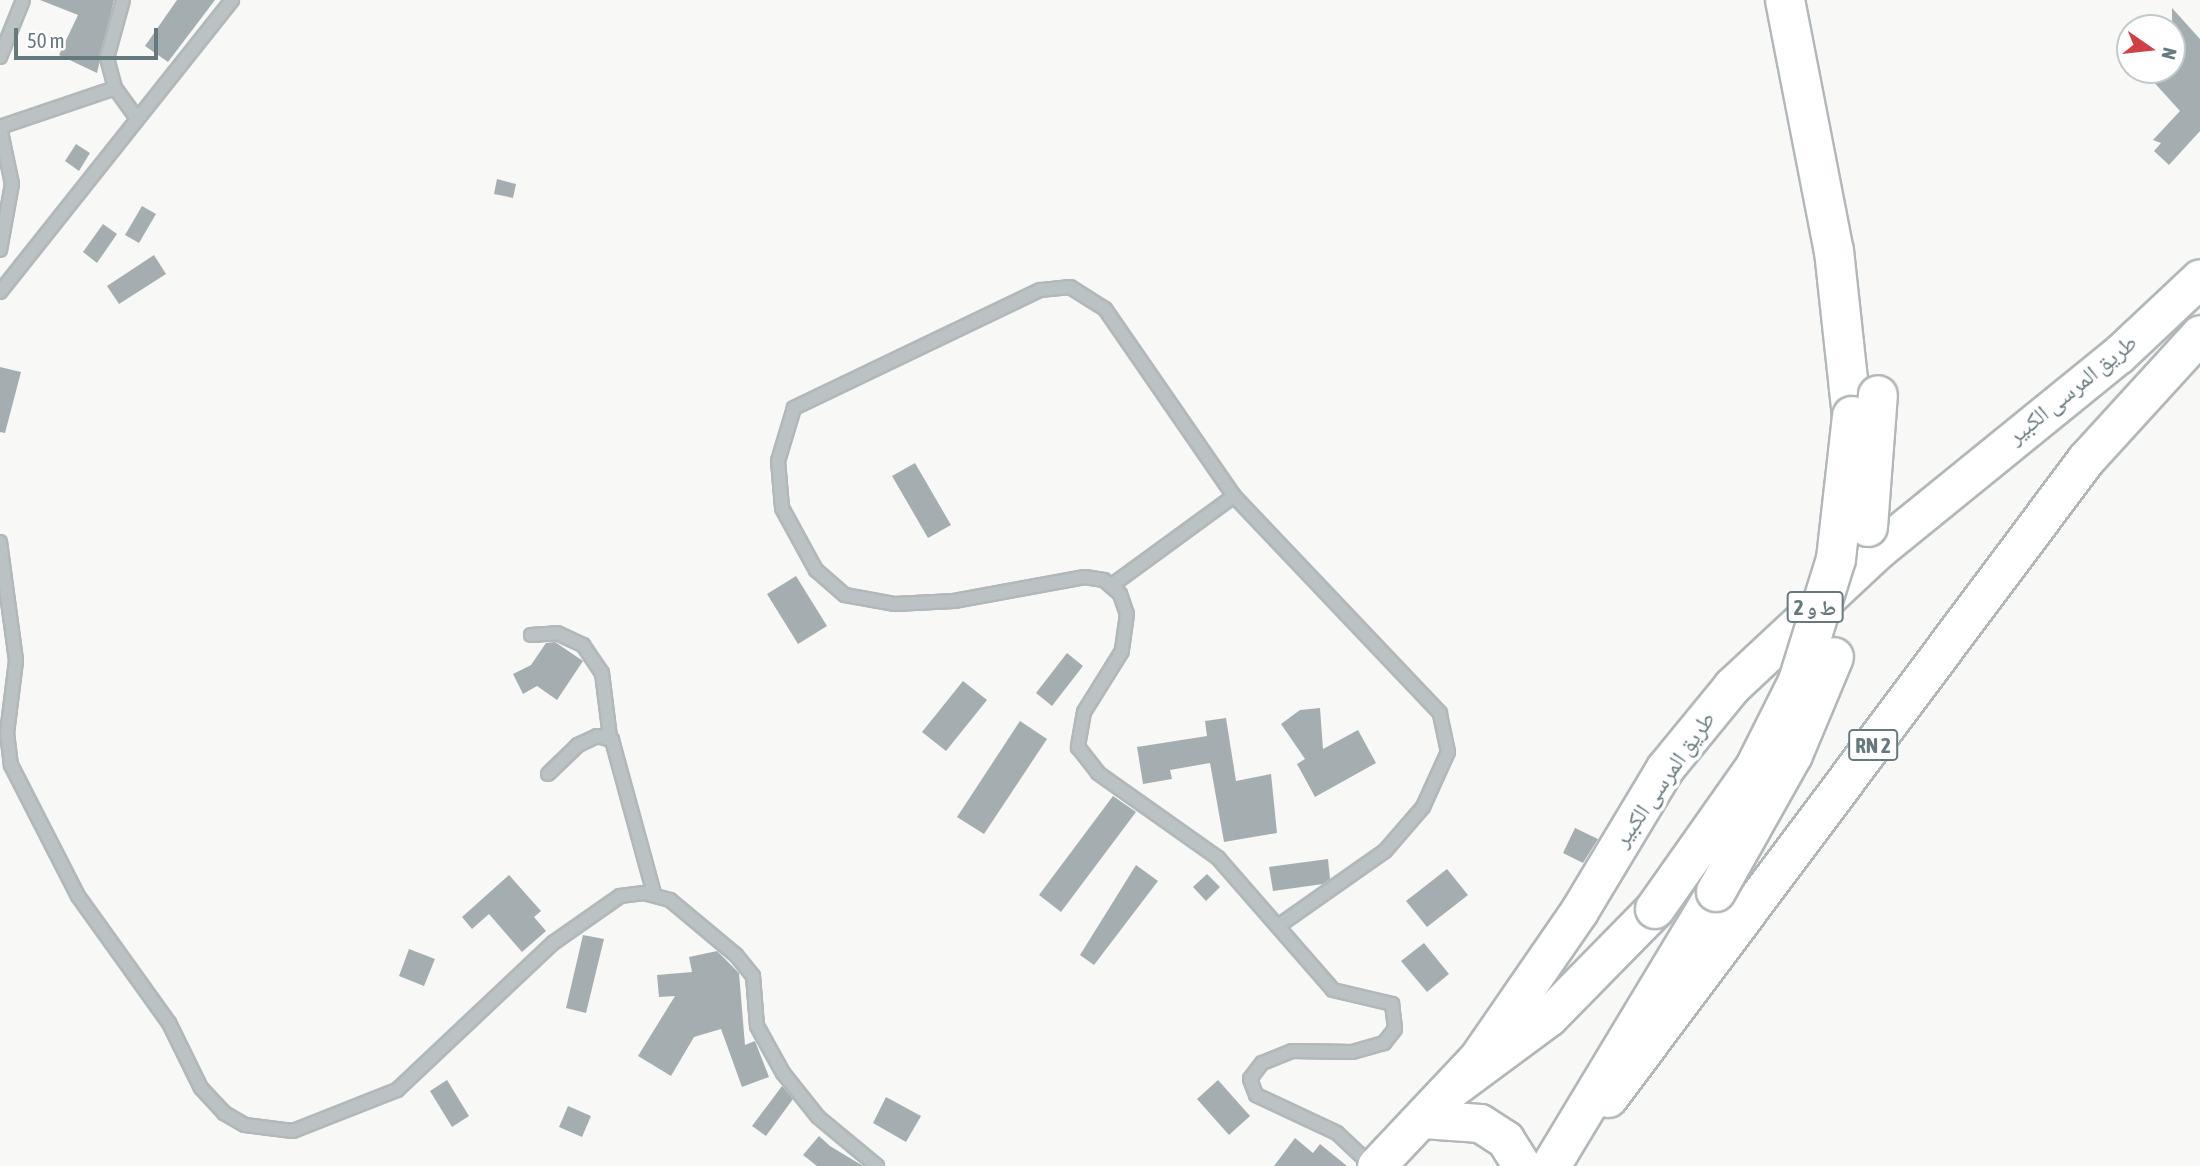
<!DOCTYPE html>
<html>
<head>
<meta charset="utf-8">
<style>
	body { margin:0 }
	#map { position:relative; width:2200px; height:1166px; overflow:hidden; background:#f8f8f6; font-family:"Asap Condensed","Noto Naskh Arabic",sans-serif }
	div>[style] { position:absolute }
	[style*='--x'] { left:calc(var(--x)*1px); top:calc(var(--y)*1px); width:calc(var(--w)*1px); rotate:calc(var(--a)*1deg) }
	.building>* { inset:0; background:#a4aeb1 }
	.roads { filter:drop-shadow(2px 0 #b2b8ba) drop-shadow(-2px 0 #b2b8ba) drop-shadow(0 2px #b2b8ba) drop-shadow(0 -2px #b2b8ba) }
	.minor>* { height:12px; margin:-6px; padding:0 6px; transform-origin:6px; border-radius:6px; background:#bbc2c3 }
	.major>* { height:37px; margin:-18.5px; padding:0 18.5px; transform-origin:18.5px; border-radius:18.5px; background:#fff }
	.highway>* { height:38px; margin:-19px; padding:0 19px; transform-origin:19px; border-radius:19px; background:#fff }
	.bridges { filter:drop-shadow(2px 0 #b2b7b9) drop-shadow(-2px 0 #b2b7b9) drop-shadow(0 2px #b2b7b9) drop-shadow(0 -2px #b2b7b9) }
	.highway-bridge>* { height:38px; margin:-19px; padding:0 19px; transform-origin:19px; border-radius:19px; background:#fff }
	span { translate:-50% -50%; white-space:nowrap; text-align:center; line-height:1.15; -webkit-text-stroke:7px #fff; paint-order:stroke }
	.shield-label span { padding:2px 5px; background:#fff; border:2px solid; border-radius:5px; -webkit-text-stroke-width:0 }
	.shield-label { font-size:21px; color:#667a7e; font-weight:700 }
	.street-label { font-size:23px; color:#667a7e }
	.north { position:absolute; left:2116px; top:14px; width:70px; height:70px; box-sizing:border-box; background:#fff; border:2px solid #c2cacb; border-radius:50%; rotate:104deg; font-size:19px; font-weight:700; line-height:28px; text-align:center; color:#667a7e }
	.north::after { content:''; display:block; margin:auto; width:24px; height:32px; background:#cf4045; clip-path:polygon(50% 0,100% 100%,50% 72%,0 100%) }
	.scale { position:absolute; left:14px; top:28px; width:144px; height:32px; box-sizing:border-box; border:4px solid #667a7e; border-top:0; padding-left:9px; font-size:21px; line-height:24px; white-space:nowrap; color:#667a7e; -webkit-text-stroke:5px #fff; paint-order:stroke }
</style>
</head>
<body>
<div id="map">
	<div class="building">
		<div style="clip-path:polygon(40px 0,114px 0,97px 73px,59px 55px,78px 15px)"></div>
		<div style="clip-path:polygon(177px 0,215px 0,168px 62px,145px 46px)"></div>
		<div style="clip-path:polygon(2172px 8px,2200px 39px,2200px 131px,2169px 165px,2154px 151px,2161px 143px,2153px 140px,2180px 111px,2150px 78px,2172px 70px)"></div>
		<div style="clip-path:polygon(76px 144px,90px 153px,79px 171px,65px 161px)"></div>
		<div style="clip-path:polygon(497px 179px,516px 184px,513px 198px,494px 194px)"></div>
		<div style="clip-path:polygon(142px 206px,156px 214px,139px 243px,125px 235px)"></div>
		<div style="clip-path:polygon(103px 224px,117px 234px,97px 263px,83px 252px)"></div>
		<div style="clip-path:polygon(154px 255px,166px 274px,119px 304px,107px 286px)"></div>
		<div style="clip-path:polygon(0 367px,21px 372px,5px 433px,0 432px)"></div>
		<div style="clip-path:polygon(915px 463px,951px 525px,928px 538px,892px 476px)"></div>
		<div style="clip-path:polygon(796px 576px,827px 626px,798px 644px,767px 594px)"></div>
		<div style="clip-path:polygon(555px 642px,583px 661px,557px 700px,537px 686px,523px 694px,513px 674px,531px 665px,546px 643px)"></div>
		<div style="clip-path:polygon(1067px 653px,1083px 666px,1052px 706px,1036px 693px)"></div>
		<div style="clip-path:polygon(963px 681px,987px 700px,946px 751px,922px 732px)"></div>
		<div style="clip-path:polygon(1320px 708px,1323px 749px,1358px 730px,1376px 763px,1315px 797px,1297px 764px,1305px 759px,1281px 724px,1300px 710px)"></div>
		<div style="clip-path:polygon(1226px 718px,1236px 781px,1271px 774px,1277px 833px,1224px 842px,1210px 763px,1170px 770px,1172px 779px,1143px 784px,1137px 747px,1207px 736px,1205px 721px)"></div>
		<div style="clip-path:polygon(1020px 721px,1047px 739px,984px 834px,957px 817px)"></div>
		<div style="clip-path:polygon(1113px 796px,1136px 812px,1061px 912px,1039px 895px)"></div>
		<div style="clip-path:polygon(1575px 828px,1598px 839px,1583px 863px,1563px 853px)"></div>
		<div style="clip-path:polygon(1328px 859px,1330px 879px,1323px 884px,1273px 891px,1269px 867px)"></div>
		<div style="clip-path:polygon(1136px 865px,1158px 881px,1094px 965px,1080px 955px)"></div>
		<div style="clip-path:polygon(1447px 869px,1468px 895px,1427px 927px,1406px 901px)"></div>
		<div style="clip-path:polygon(1207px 874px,1220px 887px,1206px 901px,1193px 887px)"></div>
		<div style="clip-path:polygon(509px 875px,541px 911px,534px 917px,546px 931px,522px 952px,489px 914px,472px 929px,462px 917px)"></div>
		<div style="clip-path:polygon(583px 935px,604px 939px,586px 1013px,566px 1008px)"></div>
		<div style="clip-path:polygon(1424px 943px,1449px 974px,1427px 992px,1401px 961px)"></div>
		<div style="clip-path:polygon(409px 949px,435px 959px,424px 986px,399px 976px)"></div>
		<div style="clip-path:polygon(717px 951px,739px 973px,745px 1045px,755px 1041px,769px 1077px,742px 1087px,721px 1029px,694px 1037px,671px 1076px,638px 1056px,675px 996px,659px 997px,657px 975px,692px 972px,689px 957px)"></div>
		<div style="clip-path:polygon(447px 1080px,469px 1116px,452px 1127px,430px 1091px)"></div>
		<div style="clip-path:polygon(1218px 1080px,1250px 1116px,1229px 1135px,1197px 1099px)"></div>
		<div style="clip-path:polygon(782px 1086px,793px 1099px,766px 1136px,752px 1126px)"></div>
		<div style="clip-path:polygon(886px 1097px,921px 1116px,906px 1142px,873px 1123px)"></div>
		<div style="clip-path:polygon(568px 1106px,591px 1116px,582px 1137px,559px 1127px)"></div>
		<div style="clip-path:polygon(819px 1136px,830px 1146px,863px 1166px,817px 1166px,803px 1155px)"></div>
		<div style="clip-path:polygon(1295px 1138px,1313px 1153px,1320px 1144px,1347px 1166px,1274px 1166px)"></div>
	</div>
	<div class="roads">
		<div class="minor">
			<div style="--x:123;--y:0;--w:60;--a:105.4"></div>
			<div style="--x:107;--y:58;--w:31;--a:75"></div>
			<div style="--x:115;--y:88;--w:37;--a:54"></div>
			<div style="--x:0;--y:57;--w:61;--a:-68"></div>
			<div style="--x:0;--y:127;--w:58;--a:78.1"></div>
			<div style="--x:12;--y:184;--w:67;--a:100.3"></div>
			<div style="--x:0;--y:127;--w:121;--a:-18.7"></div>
			<div style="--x:0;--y:292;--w:373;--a:-51.5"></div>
			<div style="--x:0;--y:542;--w:120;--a:82.3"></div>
			<div style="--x:16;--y:661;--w:73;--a:97.1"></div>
			<div style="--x:7;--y:733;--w:32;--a:83"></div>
			<div style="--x:11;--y:765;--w:147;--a:62.9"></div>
			<div style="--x:78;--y:896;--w:156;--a:54.4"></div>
			<div style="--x:169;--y:1023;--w:72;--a:63.8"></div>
			<div style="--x:201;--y:1088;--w:34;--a:47"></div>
			<div style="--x:224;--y:1113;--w:24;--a:30"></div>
			<div style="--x:245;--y:1125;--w:48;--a:7.1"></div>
			<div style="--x:293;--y:1131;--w:112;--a:-21.5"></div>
			<div style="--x:397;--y:1090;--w:214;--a:-43.3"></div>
			<div style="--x:553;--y:943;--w:82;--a:-35"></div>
			<div style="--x:620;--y:896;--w:24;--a:-7"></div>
			<div style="--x:644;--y:893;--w:27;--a:15"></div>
			<div style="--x:670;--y:900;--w:86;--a:39.8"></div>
			<div style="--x:736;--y:955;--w:27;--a:51"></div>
			<div style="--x:753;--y:976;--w:50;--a:85.4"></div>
			<div style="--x:757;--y:1026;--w:54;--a:61"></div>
			<div style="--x:783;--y:1073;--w:56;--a:51.5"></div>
			<div style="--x:818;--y:1117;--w:77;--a:39.7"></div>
			<div style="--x:1112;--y:585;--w:151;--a:-36.1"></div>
			<div style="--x:531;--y:635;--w:26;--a:-4"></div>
			<div style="--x:557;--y:633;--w:29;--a:25"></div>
			<div style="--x:583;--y:645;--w:34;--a:56"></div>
			<div style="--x:602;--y:673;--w:64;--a:82.9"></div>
			<div style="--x:548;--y:774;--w:42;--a:-44"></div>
			<div style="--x:578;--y:745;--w:21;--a:-25"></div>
			<div style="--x:597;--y:736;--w:16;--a:15"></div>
			<div style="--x:612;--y:740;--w:160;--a:74.7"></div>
			<div style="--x:1281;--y:924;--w:127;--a:-35.1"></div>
			<div style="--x:1385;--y:851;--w:58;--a:-49.2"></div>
			<div style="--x:1423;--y:807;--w:60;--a:-65.6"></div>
			<div style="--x:1448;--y:752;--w:40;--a:-102"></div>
			<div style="--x:1440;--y:713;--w:299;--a:-133.5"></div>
			<div style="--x:1234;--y:496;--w:227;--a:-124.6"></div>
			<div style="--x:1105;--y:309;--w:41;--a:-147.8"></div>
			<div style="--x:1070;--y:287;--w:30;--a:174"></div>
			<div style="--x:1040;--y:290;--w:273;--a:154.4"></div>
			<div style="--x:794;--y:408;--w:55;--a:106.8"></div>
			<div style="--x:778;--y:461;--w:47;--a:85.1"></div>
			<div style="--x:782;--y:508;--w:71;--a:61.3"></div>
			<div style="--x:816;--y:570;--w:38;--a:41"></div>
			<div style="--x:845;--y:595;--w:51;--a:10.2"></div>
			<div style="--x:895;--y:604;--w:59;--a:-2.9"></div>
			<div style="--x:954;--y:601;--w:133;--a:-10.4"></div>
			<div style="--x:1085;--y:577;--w:19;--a:9"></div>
			<div style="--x:1104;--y:580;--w:21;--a:41"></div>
			<div style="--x:1120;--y:594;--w:21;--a:71"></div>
			<div style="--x:1127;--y:614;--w:37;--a:98"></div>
			<div style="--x:1122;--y:651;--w:72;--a:121.9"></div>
			<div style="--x:1084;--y:712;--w:36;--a:100"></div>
			<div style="--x:1078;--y:747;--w:33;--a:52"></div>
			<div style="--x:1098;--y:773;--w:147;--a:35.3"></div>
			<div style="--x:1218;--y:858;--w:175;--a:48.9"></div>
			<div style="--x:1333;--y:990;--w:61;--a:13.3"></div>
			<div style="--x:1392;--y:1004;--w:25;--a:83"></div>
			<div style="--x:1395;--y:1029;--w:18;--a:128"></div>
			<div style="--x:1384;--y:1043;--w:33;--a:164"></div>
			<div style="--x:1352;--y:1052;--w:60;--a:-179"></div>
			<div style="--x:1292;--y:1051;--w:32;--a:158"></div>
			<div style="--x:1262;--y:1063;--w:20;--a:127"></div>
			<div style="--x:1250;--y:1079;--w:17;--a:69"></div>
			<div style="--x:1256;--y:1095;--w:89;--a:25.1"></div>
			<div style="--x:1337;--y:1133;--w:48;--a:43.3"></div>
		</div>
		<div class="major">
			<div style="--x:1608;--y:1098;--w:798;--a:-53.2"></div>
			<div style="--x:2086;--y:459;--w:169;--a:-47.6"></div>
			<div style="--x:1423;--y:1119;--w:57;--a:4"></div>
			<div style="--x:1480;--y:1123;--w:30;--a:33"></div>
			<div style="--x:1505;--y:1139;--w:32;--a:58"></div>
			<div style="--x:1376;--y:1166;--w:147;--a:-46.7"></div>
			<div style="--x:1477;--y:1059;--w:180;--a:-55.4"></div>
			<div style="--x:1579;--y:911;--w:167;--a:-59"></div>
			<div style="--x:1665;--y:768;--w:106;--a:-50.7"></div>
			<div style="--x:1732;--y:686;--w:201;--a:-43"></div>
			<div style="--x:1879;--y:549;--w:308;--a:-39.1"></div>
			<div style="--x:2118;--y:355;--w:112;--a:-43.2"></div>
		</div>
		<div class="highway">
			<div style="--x:1785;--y:0;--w:256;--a:79"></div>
			<div style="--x:1834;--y:251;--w:166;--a:83.8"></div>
			<div style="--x:1449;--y:1091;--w:124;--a:-36.5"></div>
			<div style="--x:1549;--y:1017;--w:151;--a:-45.5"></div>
			<div style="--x:1551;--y:1166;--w:320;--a:-58.9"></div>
		</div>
	</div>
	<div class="bridges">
		<div class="highway-bridge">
			<div style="--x:1868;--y:527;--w:132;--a:-85.7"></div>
			<div style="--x:1716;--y:892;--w:157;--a:-60.7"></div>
			<div style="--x:1793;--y:755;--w:106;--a:-67.3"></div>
			<div style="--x:1655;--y:909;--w:174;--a:-54.8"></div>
			<div style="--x:1755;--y:767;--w:96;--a:-63.4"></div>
			<div style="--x:1798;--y:681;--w:128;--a:-72.7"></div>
			<div style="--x:1836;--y:559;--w:144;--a:-83.6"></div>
		</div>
	</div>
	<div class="shield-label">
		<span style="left:1815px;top:607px">ط و 2</span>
		<span style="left:1873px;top:745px">RN 2</span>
	</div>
	<div class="street-label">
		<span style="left:2072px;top:389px;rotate:-39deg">طريق المرسى الكبير</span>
		<span style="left:1664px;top:779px;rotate:-55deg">طريق المرسى الكبير</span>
	</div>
	<div class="north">N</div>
	<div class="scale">50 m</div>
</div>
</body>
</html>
